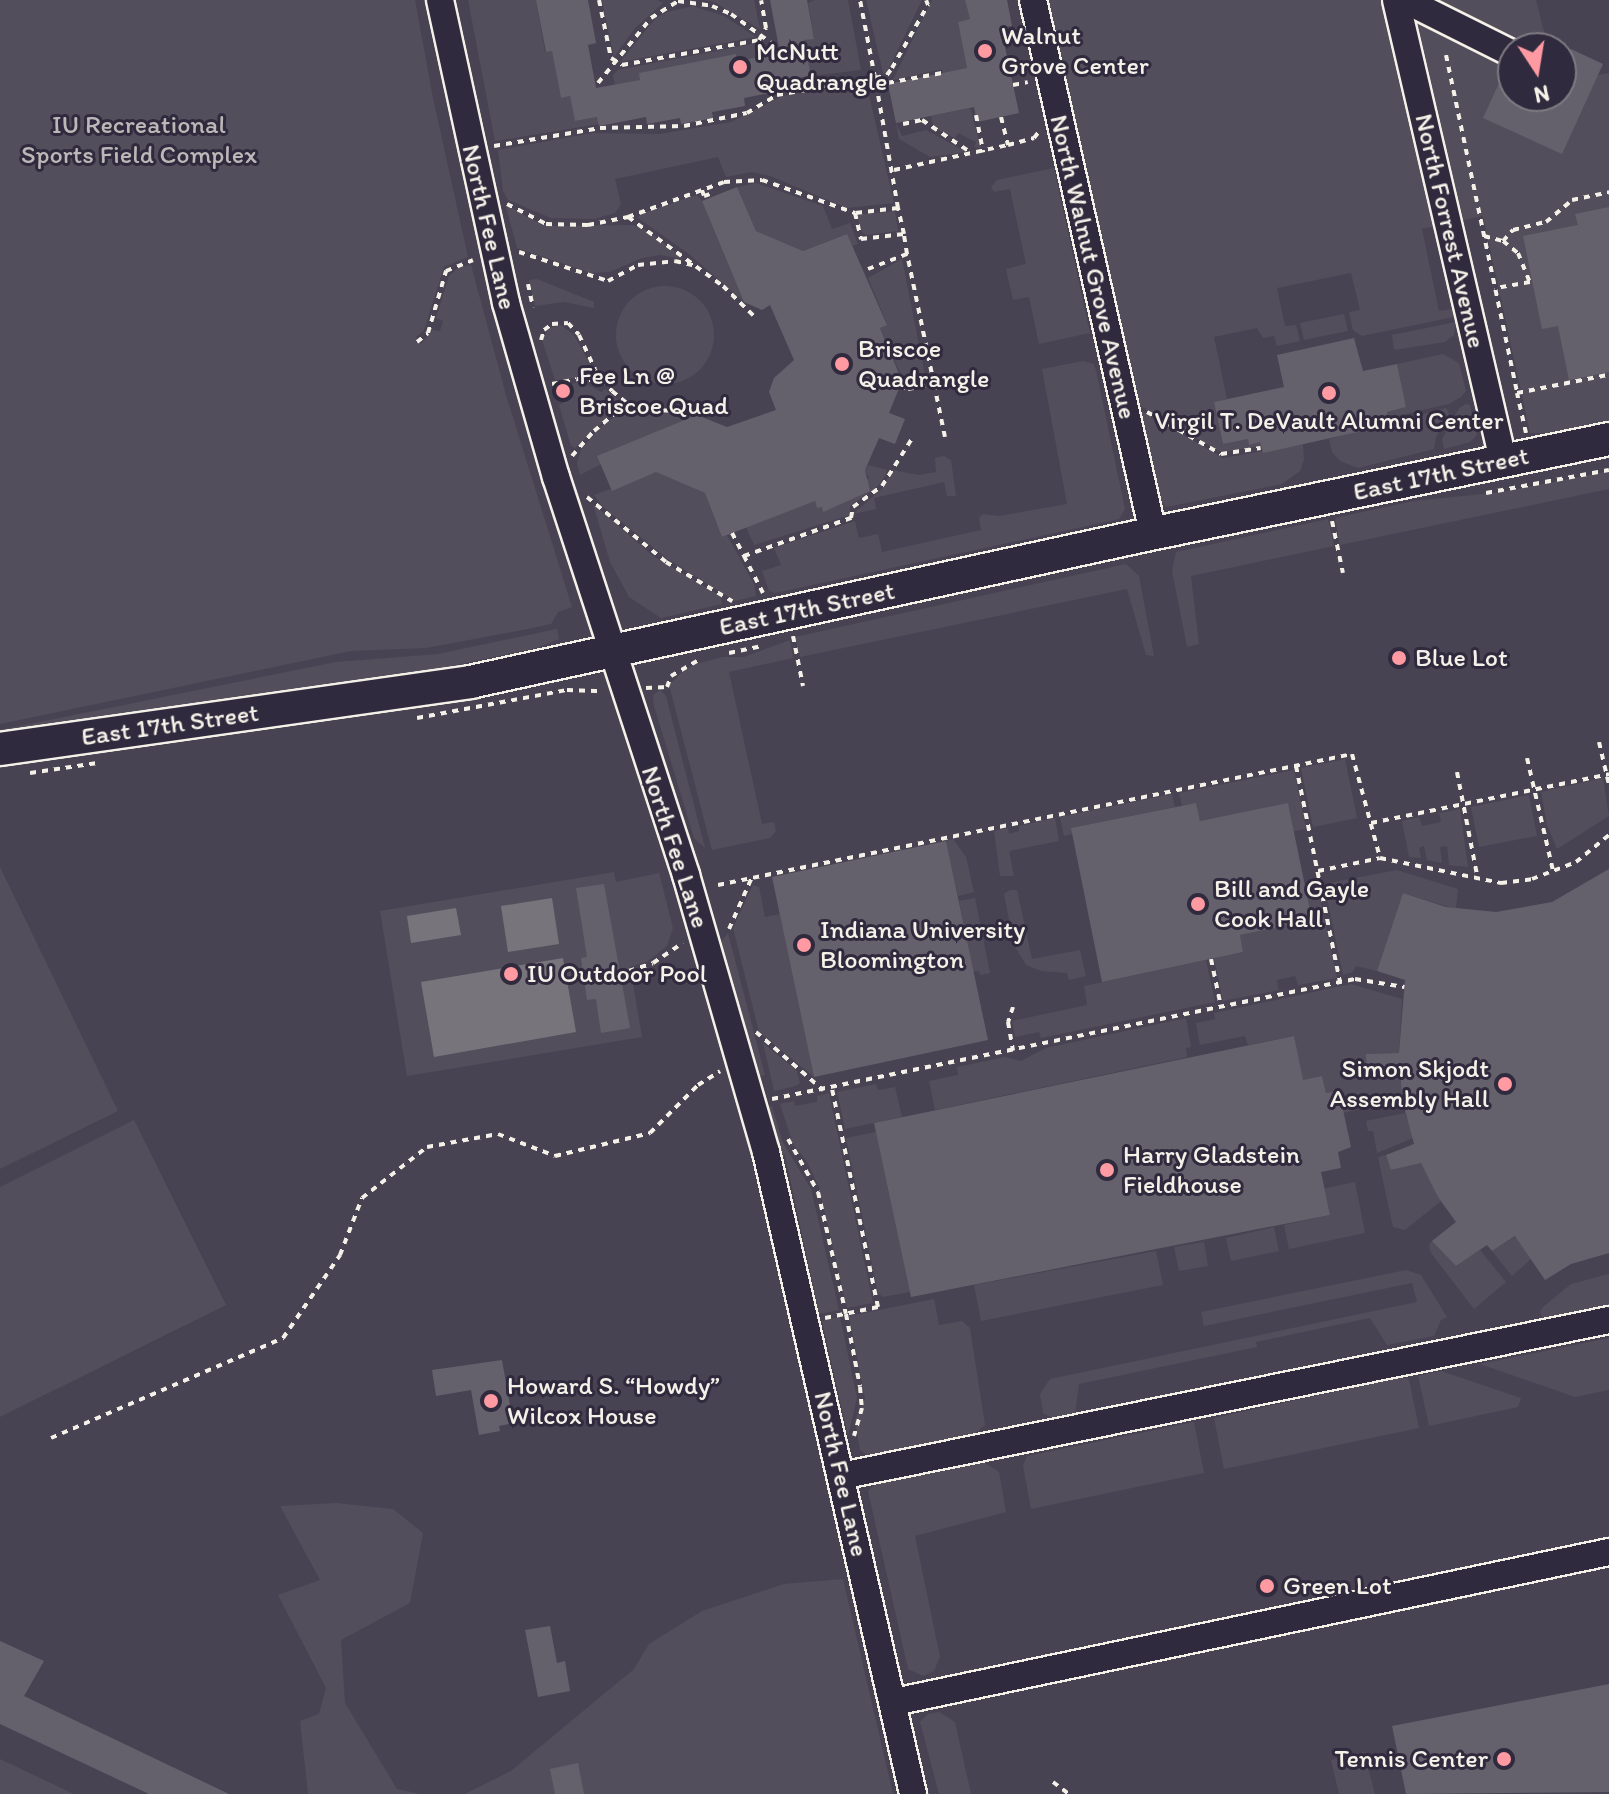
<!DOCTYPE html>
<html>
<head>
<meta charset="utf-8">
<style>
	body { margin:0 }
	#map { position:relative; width:1609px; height:1794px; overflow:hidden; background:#3b3647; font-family:Itim,sans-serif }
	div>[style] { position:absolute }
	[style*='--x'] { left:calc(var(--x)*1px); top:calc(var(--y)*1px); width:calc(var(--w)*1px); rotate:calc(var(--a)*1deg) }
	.built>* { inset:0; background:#484352 }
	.green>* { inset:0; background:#534e5c }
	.round { border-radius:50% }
	.water>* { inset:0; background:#78747b }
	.building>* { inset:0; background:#65616c }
	.path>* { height:4px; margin-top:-2px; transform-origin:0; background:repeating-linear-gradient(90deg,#f4f1e8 0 6px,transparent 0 12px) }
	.roads { filter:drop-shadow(2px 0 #f4f1e8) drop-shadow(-2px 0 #f4f1e8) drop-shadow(0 2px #f4f1e8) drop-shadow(0 -2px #f4f1e8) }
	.minor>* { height:26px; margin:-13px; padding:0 13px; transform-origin:13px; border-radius:13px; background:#2f2a3d }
	.major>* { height:32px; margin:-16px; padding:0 16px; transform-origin:16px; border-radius:16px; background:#2f2a3d }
	.dots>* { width:22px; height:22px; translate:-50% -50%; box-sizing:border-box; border:4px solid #2f2a3d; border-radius:50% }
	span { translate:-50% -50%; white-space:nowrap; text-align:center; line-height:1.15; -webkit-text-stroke:6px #2f2a3d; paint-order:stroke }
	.poi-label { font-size:26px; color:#f4f1e8 }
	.left { translate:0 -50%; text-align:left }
	.right { translate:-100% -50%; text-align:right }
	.park-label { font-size:26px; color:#bcb8b7 }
	.street-label { font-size:26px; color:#f4f1e8 }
	.north { position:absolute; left:1497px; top:32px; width:80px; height:80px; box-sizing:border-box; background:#2f2a3d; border:2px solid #7e7a81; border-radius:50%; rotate:168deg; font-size:22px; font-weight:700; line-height:32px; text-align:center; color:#f4f1e8 }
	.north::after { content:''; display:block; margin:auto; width:28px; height:36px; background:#ff9aa2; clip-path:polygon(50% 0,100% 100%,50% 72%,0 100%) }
</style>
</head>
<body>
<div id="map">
	<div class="built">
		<div style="clip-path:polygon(evenodd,0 0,1609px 0,1609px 1794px,0 1794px,0 0,1513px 48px,1561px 48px,1561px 96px,1513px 96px,1513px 48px)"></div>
	</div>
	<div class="green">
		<div style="clip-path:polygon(0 0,415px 0,433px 98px,468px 257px,444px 267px,424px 330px,416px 337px,421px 344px,433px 330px,440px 331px,443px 321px,436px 318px,449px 276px,458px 268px,471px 265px,506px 395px,572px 607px,558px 612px,551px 624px,528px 629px,426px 648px,351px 651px,0 724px)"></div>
		<div style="clip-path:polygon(468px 0,536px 0,545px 52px,552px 51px,561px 97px,570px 96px,575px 121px,598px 117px,599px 124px,495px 141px)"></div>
		<div style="clip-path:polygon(602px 0,657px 0,663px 3px,635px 28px,614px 57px)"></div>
		<div style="clip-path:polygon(705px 0,754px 0,760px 29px,714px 2px)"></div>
		<div style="clip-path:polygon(815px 0,848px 0,861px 70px,811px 76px,804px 40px,814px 38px,808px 3px)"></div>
		<div style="clip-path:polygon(866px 0,922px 0,886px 74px,883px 73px)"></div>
		<div style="clip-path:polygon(932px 0,965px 0,970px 19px,958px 22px,967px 68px,943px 73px,942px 69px,893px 80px)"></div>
		<div style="clip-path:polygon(1043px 0,1536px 0,1548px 48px,1513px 48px,1513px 96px,1561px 96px,1561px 82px,1609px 73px,1609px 425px,1571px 434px,1530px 433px,1483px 216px,1422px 229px,1439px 311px,1453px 309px,1454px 317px,1362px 336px,1353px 330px,1349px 312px,1360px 310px,1351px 273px,1277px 288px,1285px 326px,1296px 325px,1300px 341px,1277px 346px,1274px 336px,1263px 338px,1257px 328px,1214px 337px,1227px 399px,1214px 402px,1223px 444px,1248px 439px,1249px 445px,1260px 442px,1261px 446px,1221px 452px,1135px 403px)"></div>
		<div style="clip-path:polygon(693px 6px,724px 16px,756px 37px,620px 62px,656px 18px,667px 12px)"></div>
		<div style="clip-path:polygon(763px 42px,770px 55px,737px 61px,735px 55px,640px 73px,640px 80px,615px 85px,613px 75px,618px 70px)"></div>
		<div style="clip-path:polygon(866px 82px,894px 203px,847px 208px,770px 176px,751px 172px,726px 177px,718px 157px,615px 179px,621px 204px,615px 213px,594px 219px,551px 218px,508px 200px,503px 191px,498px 150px,592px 133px,659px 134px,731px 122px,783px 96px)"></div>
		<div style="clip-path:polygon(970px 108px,981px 148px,974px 147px,976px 142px,958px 133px,955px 138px,934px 128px,931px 116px)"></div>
		<div style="clip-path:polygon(896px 123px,902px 136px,926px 130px,966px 152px,930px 157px,899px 139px)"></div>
		<div style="clip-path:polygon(1054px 168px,1090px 333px,1039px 344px,1029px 297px,1013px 300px,1006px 269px,1026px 264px,1010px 189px,994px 192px,991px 187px,997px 180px)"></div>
		<div style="clip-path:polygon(756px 183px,823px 206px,832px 229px,850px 223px,858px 244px,852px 246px,846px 234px,803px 251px,756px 231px,737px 187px)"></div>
		<div style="clip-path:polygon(697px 195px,702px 201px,744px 302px,689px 254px,638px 218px,640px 214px)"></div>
		<div style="clip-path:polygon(509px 206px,532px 220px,553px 226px,633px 225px,650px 232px,684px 259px,660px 255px,642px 258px,610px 272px,591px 273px,517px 248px,506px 207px)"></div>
		<div style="clip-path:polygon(895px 211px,898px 231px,866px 235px,862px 232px,857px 215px)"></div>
		<div style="clip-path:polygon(902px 259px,926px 380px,905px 384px,880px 328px,887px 324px,868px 278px)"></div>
		<div style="clip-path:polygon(537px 279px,594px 302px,594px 308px,564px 302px,535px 306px,529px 280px)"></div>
		<div class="round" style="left:616px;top:286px;width:98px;height:98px"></div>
		<div style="clip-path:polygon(1344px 314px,1348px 331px,1304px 340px,1300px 323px)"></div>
		<div style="clip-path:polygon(1456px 322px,1454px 335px,1445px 342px,1394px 350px,1392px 335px)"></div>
		<div style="clip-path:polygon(561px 325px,574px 335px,598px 380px,586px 377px,555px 380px,542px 340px,549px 328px)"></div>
		<div style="clip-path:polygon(1443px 354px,1459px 363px,1466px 391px,1461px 397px,1449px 404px,1388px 418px,1387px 412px,1406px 407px,1397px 364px)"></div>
		<div style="clip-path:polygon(1083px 361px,1093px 364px,1096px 370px,1125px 509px,1119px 519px,775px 593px,769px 591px,762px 571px,781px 565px,774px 548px,855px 521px,859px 538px,878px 534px,882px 552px,981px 530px,979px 518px,983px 514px,999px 516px,1067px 504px,1042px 369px)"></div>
		<div style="clip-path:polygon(582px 382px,601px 392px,605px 389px,623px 404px,575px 448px,571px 446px,559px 405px,573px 397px,570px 384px)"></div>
		<div style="clip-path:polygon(1466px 404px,1470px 405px,1477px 435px,1470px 442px,1444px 449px,1442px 439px,1459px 408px)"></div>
		<div style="clip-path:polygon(627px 408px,697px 415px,580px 475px,577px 463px,581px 450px,599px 428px)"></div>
		<div style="clip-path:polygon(1136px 408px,1223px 458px,1303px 444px,1304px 460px,1300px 471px,1282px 484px,1166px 507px,1158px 497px)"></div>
		<div style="clip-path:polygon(1446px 408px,1449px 413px,1436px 437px,1434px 449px,1358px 468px,1340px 461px,1332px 452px,1329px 439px)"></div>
		<div style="clip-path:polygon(944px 456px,951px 460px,956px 496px,947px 496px,944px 482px,874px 498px,876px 509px,853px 514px,882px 489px,892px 470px,919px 475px,936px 472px,935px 458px)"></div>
		<div style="clip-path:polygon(868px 465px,887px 470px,885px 476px,877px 487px,850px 506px,850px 515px,754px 545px,746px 527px,815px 501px,817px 508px,869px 478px,865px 470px)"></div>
		<div style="clip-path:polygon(1609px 471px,1609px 489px,1340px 545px,1335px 518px,1414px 501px,1502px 492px)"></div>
		<div style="clip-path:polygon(656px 472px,705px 493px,722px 537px,727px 535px,754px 584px,756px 596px,735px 601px,669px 560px,603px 507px,594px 495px)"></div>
		<div style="clip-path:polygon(593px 504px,653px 556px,720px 596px,722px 604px,661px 618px,629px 597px,610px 562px)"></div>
		<div style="clip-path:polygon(1328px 519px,1334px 546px,1191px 576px,1199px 644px,1187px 647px,1172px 571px,1176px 552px)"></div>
		<div style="clip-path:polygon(1126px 564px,1139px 576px,1154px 656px,1146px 655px,1127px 589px,800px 657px,795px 637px)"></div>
		<div style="clip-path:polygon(557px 629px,559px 639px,537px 648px,422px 672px,266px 698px,0 735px,0 730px,336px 662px,438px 654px)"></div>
		<div style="clip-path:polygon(790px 640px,793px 658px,729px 672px,762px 824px,774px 822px,776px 831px,770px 838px,712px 850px,669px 685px,683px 671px,696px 664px,723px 657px,744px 657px)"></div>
		<div style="clip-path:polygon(660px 690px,666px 696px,705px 848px,694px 838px,654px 706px,653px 695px)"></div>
		<div style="clip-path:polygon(1345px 759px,1357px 818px,1313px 827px,1301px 768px)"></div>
		<div style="clip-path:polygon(1294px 770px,1306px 829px,1294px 831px,1288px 804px,1200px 821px,1196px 803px,1182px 806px,1179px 793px)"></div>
		<div style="clip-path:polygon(1603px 778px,1609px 816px,1557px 849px,1547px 825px,1541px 792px)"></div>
		<div style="clip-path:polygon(1172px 794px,1175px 807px,1072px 828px,1072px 834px,1064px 836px,1060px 817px)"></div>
		<div style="clip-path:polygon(1529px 795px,1537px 836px,1479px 847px,1471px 807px)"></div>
		<div style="clip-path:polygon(1460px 809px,1468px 867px,1449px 865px,1447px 846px,1440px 847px,1442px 863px,1427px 860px,1424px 846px,1419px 848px,1421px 858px,1409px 857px,1402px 821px,1419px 817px,1422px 826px,1441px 822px,1439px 813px)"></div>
		<div style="clip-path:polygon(1055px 818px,1059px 841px,1009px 851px,1014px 876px,1000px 876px,994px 831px,1008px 828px,1009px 834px,1019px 831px,1019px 826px)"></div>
		<div style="clip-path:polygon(953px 839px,966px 857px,974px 892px,958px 896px,946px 841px)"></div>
		<div style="clip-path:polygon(0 867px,118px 1111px,0 1169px)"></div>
		<div style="clip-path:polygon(1397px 870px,1458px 889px,1456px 909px,1403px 893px,1377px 971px,1356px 966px,1353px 972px,1343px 975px,1324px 884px)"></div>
		<div style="clip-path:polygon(614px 872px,616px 882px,659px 873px,673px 928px,667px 946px,648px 961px,630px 967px,642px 1037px,407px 1076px,380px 911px)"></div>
		<div style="clip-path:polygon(753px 885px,759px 887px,765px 917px,780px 914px,814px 1077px,759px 1032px,733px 928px)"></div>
		<div style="clip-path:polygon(1317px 885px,1337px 978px,1298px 985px,1295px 976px,1277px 980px,1279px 990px,1223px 1001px,1214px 958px,1243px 952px,1240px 935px,1312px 920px,1305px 888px)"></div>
		<div style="clip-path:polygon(1010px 890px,1017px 890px,1032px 959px,1080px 950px,1086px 976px,1069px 980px,1067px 973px,1041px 971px,1026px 965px,1014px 945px,1004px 894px)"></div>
		<div style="clip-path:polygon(975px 898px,990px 973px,980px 975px,979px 971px,973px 972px,959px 901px)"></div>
		<div style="clip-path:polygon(728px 933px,765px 1075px,756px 1078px,721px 942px)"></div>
		<div style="clip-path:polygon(1206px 960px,1215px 1002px,1041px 1038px,1039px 1032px,1015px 1037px,1012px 1021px,1087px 1005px,1084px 986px)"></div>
		<div style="clip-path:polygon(1351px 984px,1402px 999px,1399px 1053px,1367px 1054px,1368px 1069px,1400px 1068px,1402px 1099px,1343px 1113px,1339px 1091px,1326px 1093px,1322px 1076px,1299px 1081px,1294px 1036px,1248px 1045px,1245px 1036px,1200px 1045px,1196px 1023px,1215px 1019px,1214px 1013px)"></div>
		<div style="clip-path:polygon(1186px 1018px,1191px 1047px,1186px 1048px,1187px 1057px,935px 1110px,929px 1081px,958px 1075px,957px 1067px,1005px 1057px,1021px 1061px,1046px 1048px)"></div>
		<div style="clip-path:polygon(763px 1043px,797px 1071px,800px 1083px,796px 1086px,774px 1091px)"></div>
		<div style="clip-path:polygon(876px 1084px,878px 1090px,895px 1087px,902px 1117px,845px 1129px,837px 1092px)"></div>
		<div style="clip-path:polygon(829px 1093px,873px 1303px,847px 1308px,819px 1187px,807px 1162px,793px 1144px,780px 1104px,794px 1101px,795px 1106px,817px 1102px,817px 1096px)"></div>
		<div style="clip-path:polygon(772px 1106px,782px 1141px,811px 1189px,839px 1310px,819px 1314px,785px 1155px,778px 1156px,764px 1107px)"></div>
		<div style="clip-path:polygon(1405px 1113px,1413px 1138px,1377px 1153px,1373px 1131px,1368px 1131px,1366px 1121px)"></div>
		<div style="clip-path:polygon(134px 1120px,226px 1305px,0 1417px,0 1187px)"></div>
		<div style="clip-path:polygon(876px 1132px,910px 1292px,883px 1297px,878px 1293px,846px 1138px)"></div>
		<div style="clip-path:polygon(1386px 1155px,1391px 1170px,1421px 1163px,1441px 1201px,1405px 1230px,1393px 1227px,1378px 1157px)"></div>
		<div style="clip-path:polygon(1355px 1182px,1365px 1233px,1289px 1249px,1284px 1225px,1330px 1215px,1326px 1195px,1274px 1199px)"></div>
		<div style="clip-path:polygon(1547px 1217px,1531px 1259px,1512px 1276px,1492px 1251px)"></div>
		<div style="clip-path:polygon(1274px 1227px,1279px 1251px,1231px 1261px,1226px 1238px)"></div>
		<div style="clip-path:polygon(1432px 1241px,1456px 1266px,1480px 1250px,1506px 1282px,1474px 1309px,1431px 1253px,1429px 1245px)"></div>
		<div style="clip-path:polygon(1204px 1242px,1208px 1266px,1179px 1271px,1174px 1247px)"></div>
		<div style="clip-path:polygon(1156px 1251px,1163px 1285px,981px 1321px,974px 1285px)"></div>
		<div style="clip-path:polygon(1406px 1270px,1421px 1275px,1447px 1317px,1441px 1320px,1434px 1336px,1387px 1345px,1370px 1318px,1256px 1342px,1257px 1347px,1079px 1384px,1075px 1414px,1056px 1420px,1043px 1413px,1040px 1394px,1050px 1379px,1417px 1302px,1412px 1283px,1204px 1326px,1201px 1312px)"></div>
		<div style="clip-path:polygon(1609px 1274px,1609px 1309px,1543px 1319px,1540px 1312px,1543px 1307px,1571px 1284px)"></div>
		<div style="clip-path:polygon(934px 1299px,939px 1325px,962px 1321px,970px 1328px,985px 1425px,969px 1438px,871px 1457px,860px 1450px,855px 1420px,865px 1399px,849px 1316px)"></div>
		<div style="clip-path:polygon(840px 1317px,857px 1398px,848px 1436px,822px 1321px)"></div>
		<div style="clip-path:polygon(1609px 1338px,1609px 1390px,1575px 1397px,1480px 1364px)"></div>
		<div style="clip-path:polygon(1441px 1371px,1521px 1398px,1518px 1407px,1429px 1426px,1418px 1376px)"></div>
		<div style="clip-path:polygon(1401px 1377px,1409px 1379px,1419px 1428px,1224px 1469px,1214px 1418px)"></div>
		<div style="clip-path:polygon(1194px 1422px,1204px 1473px,1031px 1509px,1023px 1466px,1027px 1456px)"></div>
		<div style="clip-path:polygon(979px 1459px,999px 1472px,1006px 1512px,915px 1536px,940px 1657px,934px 1671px,923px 1676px,908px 1669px,868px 1491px,879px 1481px)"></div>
		<div style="clip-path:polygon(336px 1503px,393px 1509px,423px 1533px,410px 1603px,341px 1640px,345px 1703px,397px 1789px,421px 1794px,308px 1794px,300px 1721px,319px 1714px,326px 1688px,278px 1595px,320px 1580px,280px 1506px)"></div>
		<div style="clip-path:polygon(843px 1579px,893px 1794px,465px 1794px,511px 1771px,634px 1669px,649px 1644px,702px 1611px,784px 1584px)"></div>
		<div style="clip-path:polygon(939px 1712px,955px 1722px,971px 1794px,939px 1794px,920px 1722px,928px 1714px)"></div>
		<div style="clip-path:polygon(1364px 1752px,1375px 1794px,1339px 1794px,1331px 1760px)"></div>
		<div style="clip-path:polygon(0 1759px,74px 1794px,0 1794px)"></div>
	</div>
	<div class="water">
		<div style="clip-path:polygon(552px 898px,559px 944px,508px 952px,501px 906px)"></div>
		<div style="clip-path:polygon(456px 908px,461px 935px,411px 943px,407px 916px)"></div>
		<div style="clip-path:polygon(563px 958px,576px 1032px,434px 1057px,421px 982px)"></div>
	</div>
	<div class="building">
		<div style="clip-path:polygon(536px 0,588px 0,596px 43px,588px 45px,596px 88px,640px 80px,639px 73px,736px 54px,737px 61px,780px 53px,770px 0,807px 0,814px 39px,804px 40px,811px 76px,788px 80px,790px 89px,744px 98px,745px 106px,712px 112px,713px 118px,681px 124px,680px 118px,647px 124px,646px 117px,599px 126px,597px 117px,575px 121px,570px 96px,561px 98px,552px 51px,546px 52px)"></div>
		<div style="clip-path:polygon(965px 0,1007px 0,1012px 26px,1001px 28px,1019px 113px,977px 122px,974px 107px,896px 123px,888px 84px,967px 68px,958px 22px,970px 19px)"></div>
		<div style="clip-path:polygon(1571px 49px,1603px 64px,1562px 154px,1483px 118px,1506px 68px,1513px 70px,1513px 96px,1561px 96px,1561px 70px)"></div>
		<div style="clip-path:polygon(737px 187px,756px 231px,803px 251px,847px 234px,887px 325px,880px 328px,902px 381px,889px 413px,905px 419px,895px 444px,879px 438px,865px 470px,870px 491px,823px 512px,822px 507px,817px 508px,815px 501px,722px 537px,705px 493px,656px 472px,612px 491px,597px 456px,697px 415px,727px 427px,776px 410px,769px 392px,774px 378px,794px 360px,770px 305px,762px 310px,744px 302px,702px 201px)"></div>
		<div style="clip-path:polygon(1609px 207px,1609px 372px,1569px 380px,1558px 326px,1542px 329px,1523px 236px,1578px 225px,1575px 214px)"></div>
		<div style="clip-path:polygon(1354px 338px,1363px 371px,1397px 364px,1406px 407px,1387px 412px,1388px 418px,1370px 423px,1371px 429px,1263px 453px,1260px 442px,1249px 445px,1248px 439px,1223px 444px,1214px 402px,1284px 387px,1277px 355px)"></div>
		<div style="clip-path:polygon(1196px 803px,1200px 821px,1288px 803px,1312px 920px,1240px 935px,1243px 952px,1102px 982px,1071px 828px)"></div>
		<div style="clip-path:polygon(946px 841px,988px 1040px,814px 1077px,772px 877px)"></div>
		<div style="clip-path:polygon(1609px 869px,1609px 1253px,1571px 1264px,1545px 1280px,1515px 1236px,1492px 1251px,1487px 1245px,1456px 1266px,1432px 1241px,1456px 1222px,1438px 1197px,1421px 1163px,1391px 1170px,1386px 1155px,1414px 1144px,1402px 1099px,1400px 1068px,1367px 1070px,1366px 1054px,1399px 1053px,1405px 980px,1377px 971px,1403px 893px,1446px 907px,1496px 912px,1552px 902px)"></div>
		<div style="clip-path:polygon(604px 884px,630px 1028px,601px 1033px,596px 999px,587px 1000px,581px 958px,587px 957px,576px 888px)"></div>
		<div style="clip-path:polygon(1294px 1036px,1303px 1080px,1322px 1076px,1326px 1093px,1339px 1091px,1351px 1147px,1338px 1152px,1341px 1168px,1321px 1172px,1330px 1215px,911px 1297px,874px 1123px)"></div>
		<div style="clip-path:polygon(502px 1360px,513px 1423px,499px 1426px,500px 1431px,479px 1435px,471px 1390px,436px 1396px,432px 1370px)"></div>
		<div style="clip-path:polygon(550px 1626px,557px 1663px,565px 1661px,570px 1691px,538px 1697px,525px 1630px)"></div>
		<div style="clip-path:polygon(0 1641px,44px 1661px,24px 1696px,229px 1794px,149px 1794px,0 1724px)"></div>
		<div style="clip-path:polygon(1609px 1684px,1609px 1792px,1406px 1794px,1392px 1726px)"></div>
		<div style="clip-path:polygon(578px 1763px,584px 1794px,555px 1794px,550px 1769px)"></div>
	</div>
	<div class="path">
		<div style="--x:599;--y:0;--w:59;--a:78.3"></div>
		<div style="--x:611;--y:58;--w:13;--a:32"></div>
		<div style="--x:622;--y:65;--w:139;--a:-10.3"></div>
		<div style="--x:759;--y:40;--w:14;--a:-60"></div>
		<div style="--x:766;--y:28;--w:28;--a:-100"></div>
		<div style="--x:1002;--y:33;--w:14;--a:-12"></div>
		<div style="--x:1446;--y:55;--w:345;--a:78.1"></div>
		<div style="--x:598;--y:83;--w:84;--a:-50.8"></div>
		<div style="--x:651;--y:18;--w:32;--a:-32"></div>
		<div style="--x:678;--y:1;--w:34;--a:8"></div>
		<div style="--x:712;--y:6;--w:21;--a:23"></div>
		<div style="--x:731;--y:14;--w:57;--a:35.7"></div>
		<div style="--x:876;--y:85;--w:67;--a:-10.3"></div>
		<div style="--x:1013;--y:85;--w:15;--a:-11"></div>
		<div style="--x:976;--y:115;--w:38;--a:79"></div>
		<div style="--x:1001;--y:117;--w:29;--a:76"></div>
		<div style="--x:903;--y:124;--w:19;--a:-12"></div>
		<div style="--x:922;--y:120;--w:58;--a:33.7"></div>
		<div style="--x:494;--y:146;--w:108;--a:-9.6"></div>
		<div style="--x:600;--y:128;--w:84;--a:-1.4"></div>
		<div style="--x:684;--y:126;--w:64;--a:-11.7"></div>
		<div style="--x:747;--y:113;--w:35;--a:-31"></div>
		<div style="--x:777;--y:95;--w:99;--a:-9.8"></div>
		<div style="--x:875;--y:78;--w:79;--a:-100.9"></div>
		<div style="--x:894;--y:170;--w:117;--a:-12.4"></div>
		<div style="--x:1008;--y:145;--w:27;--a:-15"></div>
		<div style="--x:1034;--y:138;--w:11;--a:-52"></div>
		<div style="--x:702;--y:190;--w:6;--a:72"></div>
		<div style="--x:704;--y:196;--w:6;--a:-18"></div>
		<div style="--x:507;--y:204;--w:44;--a:27.1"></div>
		<div style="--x:546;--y:224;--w:42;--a:1.4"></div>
		<div style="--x:588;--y:225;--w:41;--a:-11.3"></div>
		<div style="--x:628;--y:217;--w:117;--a:36"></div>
		<div style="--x:723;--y:286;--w:45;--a:44.1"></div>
		<div style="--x:898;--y:208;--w:132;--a:-100"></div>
		<div style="--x:875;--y:78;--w:12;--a:-14"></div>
		<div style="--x:887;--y:75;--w:9;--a:-54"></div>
		<div style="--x:892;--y:68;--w:73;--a:-60.3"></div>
		<div style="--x:928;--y:5;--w:5;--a:-112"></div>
		<div style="--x:628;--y:217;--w:102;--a:-20"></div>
		<div style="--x:724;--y:182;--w:38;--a:-3"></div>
		<div style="--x:762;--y:180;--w:99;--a:19.5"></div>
		<div style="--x:855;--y:213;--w:27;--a:77"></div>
		<div style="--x:861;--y:239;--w:43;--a:-6.6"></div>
		<div style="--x:904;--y:234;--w:27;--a:-103"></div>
		<div style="--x:898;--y:208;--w:43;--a:173.4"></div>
		<div style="--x:1484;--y:236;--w:20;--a:15"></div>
		<div style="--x:1503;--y:241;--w:19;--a:39"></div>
		<div style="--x:1518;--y:253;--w:31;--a:68"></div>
		<div style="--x:1530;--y:282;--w:36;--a:170"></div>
		<div style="--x:1503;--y:241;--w:15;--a:-48"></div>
		<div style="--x:1513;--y:230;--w:34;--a:-14"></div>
		<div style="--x:1546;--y:222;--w:34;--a:-40"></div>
		<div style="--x:1572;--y:200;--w:38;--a:-12"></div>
		<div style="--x:519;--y:252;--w:94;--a:18"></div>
		<div style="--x:608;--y:281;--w:34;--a:-28"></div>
		<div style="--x:638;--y:265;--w:37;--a:-6"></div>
		<div style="--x:675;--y:261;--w:22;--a:13"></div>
		<div style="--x:868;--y:269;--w:42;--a:-21"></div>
		<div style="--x:907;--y:254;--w:20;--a:-99"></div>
		<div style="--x:528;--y:284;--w:24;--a:78"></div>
		<div style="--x:541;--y:340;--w:10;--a:-73"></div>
		<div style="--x:544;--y:330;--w:10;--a:-37"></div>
		<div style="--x:552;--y:324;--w:16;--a:-4"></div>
		<div style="--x:568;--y:323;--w:16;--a:47"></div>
		<div style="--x:579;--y:335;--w:38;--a:65"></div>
		<div style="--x:595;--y:370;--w:27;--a:51"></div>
		<div style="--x:612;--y:391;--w:19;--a:39"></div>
		<div style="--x:627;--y:403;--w:25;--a:16"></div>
		<div style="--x:651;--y:410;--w:63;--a:1.8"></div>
		<div style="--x:417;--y:342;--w:14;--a:-39"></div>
		<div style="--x:428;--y:333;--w:65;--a:-73.8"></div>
		<div style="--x:446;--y:271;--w:29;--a:-22"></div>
		<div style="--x:552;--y:384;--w:25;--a:-11"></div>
		<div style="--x:577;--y:379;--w:27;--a:4"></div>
		<div style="--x:934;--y:384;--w:54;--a:78.3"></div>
		<div style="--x:900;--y:386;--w:9;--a:21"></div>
		<div style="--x:908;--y:389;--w:26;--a:-11"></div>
		<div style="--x:934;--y:384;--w:133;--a:-101.7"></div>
		<div style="--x:1147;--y:412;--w:85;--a:29.6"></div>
		<div style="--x:1221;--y:454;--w:40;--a:-8.5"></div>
		<div style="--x:1526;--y:433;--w:41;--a:-102.7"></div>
		<div style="--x:1517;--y:393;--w:92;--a:-11.3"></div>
		<div style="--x:572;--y:456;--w:33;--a:-49"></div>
		<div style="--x:594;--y:431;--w:43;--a:-40.3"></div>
		<div style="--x:1486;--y:493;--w:125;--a:-10.6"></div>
		<div style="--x:587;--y:497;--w:102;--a:39.4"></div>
		<div style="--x:666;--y:562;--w:77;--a:30.6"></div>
		<div style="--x:1332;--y:521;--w:53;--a:78.1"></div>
		<div style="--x:732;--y:533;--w:26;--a:62"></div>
		<div style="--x:763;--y:593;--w:42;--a:-117.2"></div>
		<div style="--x:744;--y:556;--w:114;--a:-19.6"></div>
		<div style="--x:851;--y:518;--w:11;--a:-80"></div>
		<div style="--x:853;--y:507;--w:36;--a:-36"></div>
		<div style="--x:882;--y:486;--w:58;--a:-57.7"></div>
		<div style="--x:793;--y:636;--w:51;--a:78.7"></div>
		<div style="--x:729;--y:653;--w:35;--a:-12"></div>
		<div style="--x:646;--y:688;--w:21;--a:-3"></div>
		<div style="--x:667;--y:687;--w:12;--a:-70"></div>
		<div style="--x:671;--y:676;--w:30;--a:-30"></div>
		<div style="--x:417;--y:718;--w:153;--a:-10.6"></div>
		<div style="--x:567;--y:690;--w:35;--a:2"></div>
		<div style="--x:1599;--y:742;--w:44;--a:76.9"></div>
		<div style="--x:1527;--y:758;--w:116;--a:77"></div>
		<div style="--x:1296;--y:766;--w:220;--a:78.5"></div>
		<div style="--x:1457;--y:772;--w:110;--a:79"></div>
		<div style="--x:30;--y:773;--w:68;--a:-8.5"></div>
		<div style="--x:1371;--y:823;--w:243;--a:-11.6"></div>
		<div style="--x:1318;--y:871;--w:63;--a:-11.8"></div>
		<div style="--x:718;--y:885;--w:647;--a:-11.67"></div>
		<div style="--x:1352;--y:754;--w:108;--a:74.9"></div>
		<div style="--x:1380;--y:858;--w:124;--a:11.7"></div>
		<div style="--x:1501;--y:883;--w:31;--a:-7"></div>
		<div style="--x:1532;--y:879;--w:47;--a:-21.1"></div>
		<div style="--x:1576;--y:862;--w:43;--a:-39.3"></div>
		<div style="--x:729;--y:929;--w:57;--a:-66.1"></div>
		<div style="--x:1211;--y:959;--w:49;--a:78.2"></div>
		<div style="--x:629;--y:971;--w:25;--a:-18"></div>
		<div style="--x:653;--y:963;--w:36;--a:-34"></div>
		<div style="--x:1013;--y:1007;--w:16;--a:108"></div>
		<div style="--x:1008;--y:1022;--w:29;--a:80"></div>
		<div style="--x:756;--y:1032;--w:89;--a:40.9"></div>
		<div style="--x:772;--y:1099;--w:595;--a:-11.63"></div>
		<div style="--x:1355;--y:979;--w:50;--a:9.3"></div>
		<div style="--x:788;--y:1139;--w:61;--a:60.5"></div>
		<div style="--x:818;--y:1192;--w:125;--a:77.1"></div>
		<div style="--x:846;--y:1314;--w:74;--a:79.1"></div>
		<div style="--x:860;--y:1387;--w:21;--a:85"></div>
		<div style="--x:862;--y:1408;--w:29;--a:106"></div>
		<div style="--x:825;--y:1318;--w:54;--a:-11.7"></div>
		<div style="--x:878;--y:1307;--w:224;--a:-101.9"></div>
		<div style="--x:51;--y:1438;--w:253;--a:-23.3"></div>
		<div style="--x:283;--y:1338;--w:101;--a:-55.5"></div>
		<div style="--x:340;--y:1255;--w:61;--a:-68.9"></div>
		<div style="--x:362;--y:1198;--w:83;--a:-38.1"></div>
		<div style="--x:427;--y:1147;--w:72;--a:-10.4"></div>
		<div style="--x:498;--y:1134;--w:61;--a:21.1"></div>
		<div style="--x:555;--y:1156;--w:98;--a:-13.6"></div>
		<div style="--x:650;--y:1133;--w:68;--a:-45"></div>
		<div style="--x:698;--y:1085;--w:26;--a:-32"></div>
		<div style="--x:1053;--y:1782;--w:20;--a:37"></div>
	</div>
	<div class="roads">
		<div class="minor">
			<div style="--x:440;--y:0;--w:310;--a:77.7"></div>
			<div style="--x:506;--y:303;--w:181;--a:74"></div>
			<div style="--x:556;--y:477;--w:419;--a:71.9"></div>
			<div style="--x:686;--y:875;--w:288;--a:73.9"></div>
			<div style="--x:766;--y:1152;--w:659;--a:77.1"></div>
			<div style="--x:1033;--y:0;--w:546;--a:77.31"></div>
			<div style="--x:1396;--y:0;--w:473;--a:76.9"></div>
			<div style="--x:1405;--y:0;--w:121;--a:26.6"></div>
			<div style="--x:841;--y:1476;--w:784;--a:-11.48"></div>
			<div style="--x:894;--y:1702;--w:731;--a:-11.85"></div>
		</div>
		<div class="major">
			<div style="--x:0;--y:749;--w:475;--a:-8.1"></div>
			<div style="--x:470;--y:682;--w:682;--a:-12.28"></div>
			<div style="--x:1136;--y:537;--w:483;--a:-11.7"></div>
		</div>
	</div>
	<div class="dots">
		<div style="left:985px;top:51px;background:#ff9aa2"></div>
		<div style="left:740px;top:67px;background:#ff9aa2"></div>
		<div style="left:842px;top:364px;background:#ff9aa2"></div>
		<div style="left:563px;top:391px;background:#ff9aa2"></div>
		<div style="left:1329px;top:393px;background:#ff9aa2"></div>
		<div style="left:1399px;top:658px;background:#ff9aa2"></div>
		<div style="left:1198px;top:904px;background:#ff9aa2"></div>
		<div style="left:804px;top:945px;background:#ff9aa2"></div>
		<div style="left:511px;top:974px;background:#ff9aa2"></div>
		<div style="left:1505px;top:1084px;background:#ff9aa2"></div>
		<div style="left:1107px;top:1170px;background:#ff9aa2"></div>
		<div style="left:491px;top:1401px;background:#ff9aa2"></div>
		<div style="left:1267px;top:1586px;background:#ff9aa2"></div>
		<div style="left:1504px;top:1759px;background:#ff9aa2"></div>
	</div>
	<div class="poi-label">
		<span class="left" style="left:1001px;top:51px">Walnut<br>Grove Center</span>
		<span class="left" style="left:756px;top:67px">McNutt<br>Quadrangle</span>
		<span class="left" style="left:858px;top:364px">Briscoe<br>Quadrangle</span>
		<span class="left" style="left:579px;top:391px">Fee Ln @<br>Briscoe Quad</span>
		<span style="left:1329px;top:421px">Virgil T. DeVault Alumni Center</span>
		<span class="left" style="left:1415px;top:658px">Blue Lot</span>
		<span class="left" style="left:1214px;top:904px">Bill and Gayle<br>Cook Hall</span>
		<span class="left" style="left:820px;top:945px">Indiana University<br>Bloomington</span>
		<span class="left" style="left:527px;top:974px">IU Outdoor Pool</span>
		<span class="right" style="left:1489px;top:1084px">Simon Skjodt<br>Assembly Hall</span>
		<span class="left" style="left:1123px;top:1170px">Harry Gladstein<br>Fieldhouse</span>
		<span class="left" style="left:507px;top:1401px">Howard S. “Howdy”<br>Wilcox House</span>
		<span class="left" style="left:1283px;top:1586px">Green Lot</span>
		<span class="right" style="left:1488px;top:1759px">Tennis Center</span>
	</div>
	<div class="park-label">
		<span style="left:139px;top:140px">IU Recreational<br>Sports Field Complex</span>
	</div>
	<div class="street-label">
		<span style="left:489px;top:227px;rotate:77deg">North Fee Lane</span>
		<span style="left:1450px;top:231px;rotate:77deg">North Forrest Avenue</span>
		<span style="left:1093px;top:267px;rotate:77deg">North Walnut Grove Avenue</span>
		<span style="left:1441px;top:474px;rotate:-12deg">East 17th Street</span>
		<span style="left:807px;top:609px;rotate:-12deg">East 17th Street</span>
		<span style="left:170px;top:725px;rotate:-8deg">East 17th Street</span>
		<span style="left:675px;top:847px;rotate:72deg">North Fee Lane</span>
		<span style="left:841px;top:1474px;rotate:77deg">North Fee Lane</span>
	</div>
	<div class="north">N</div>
</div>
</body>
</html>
